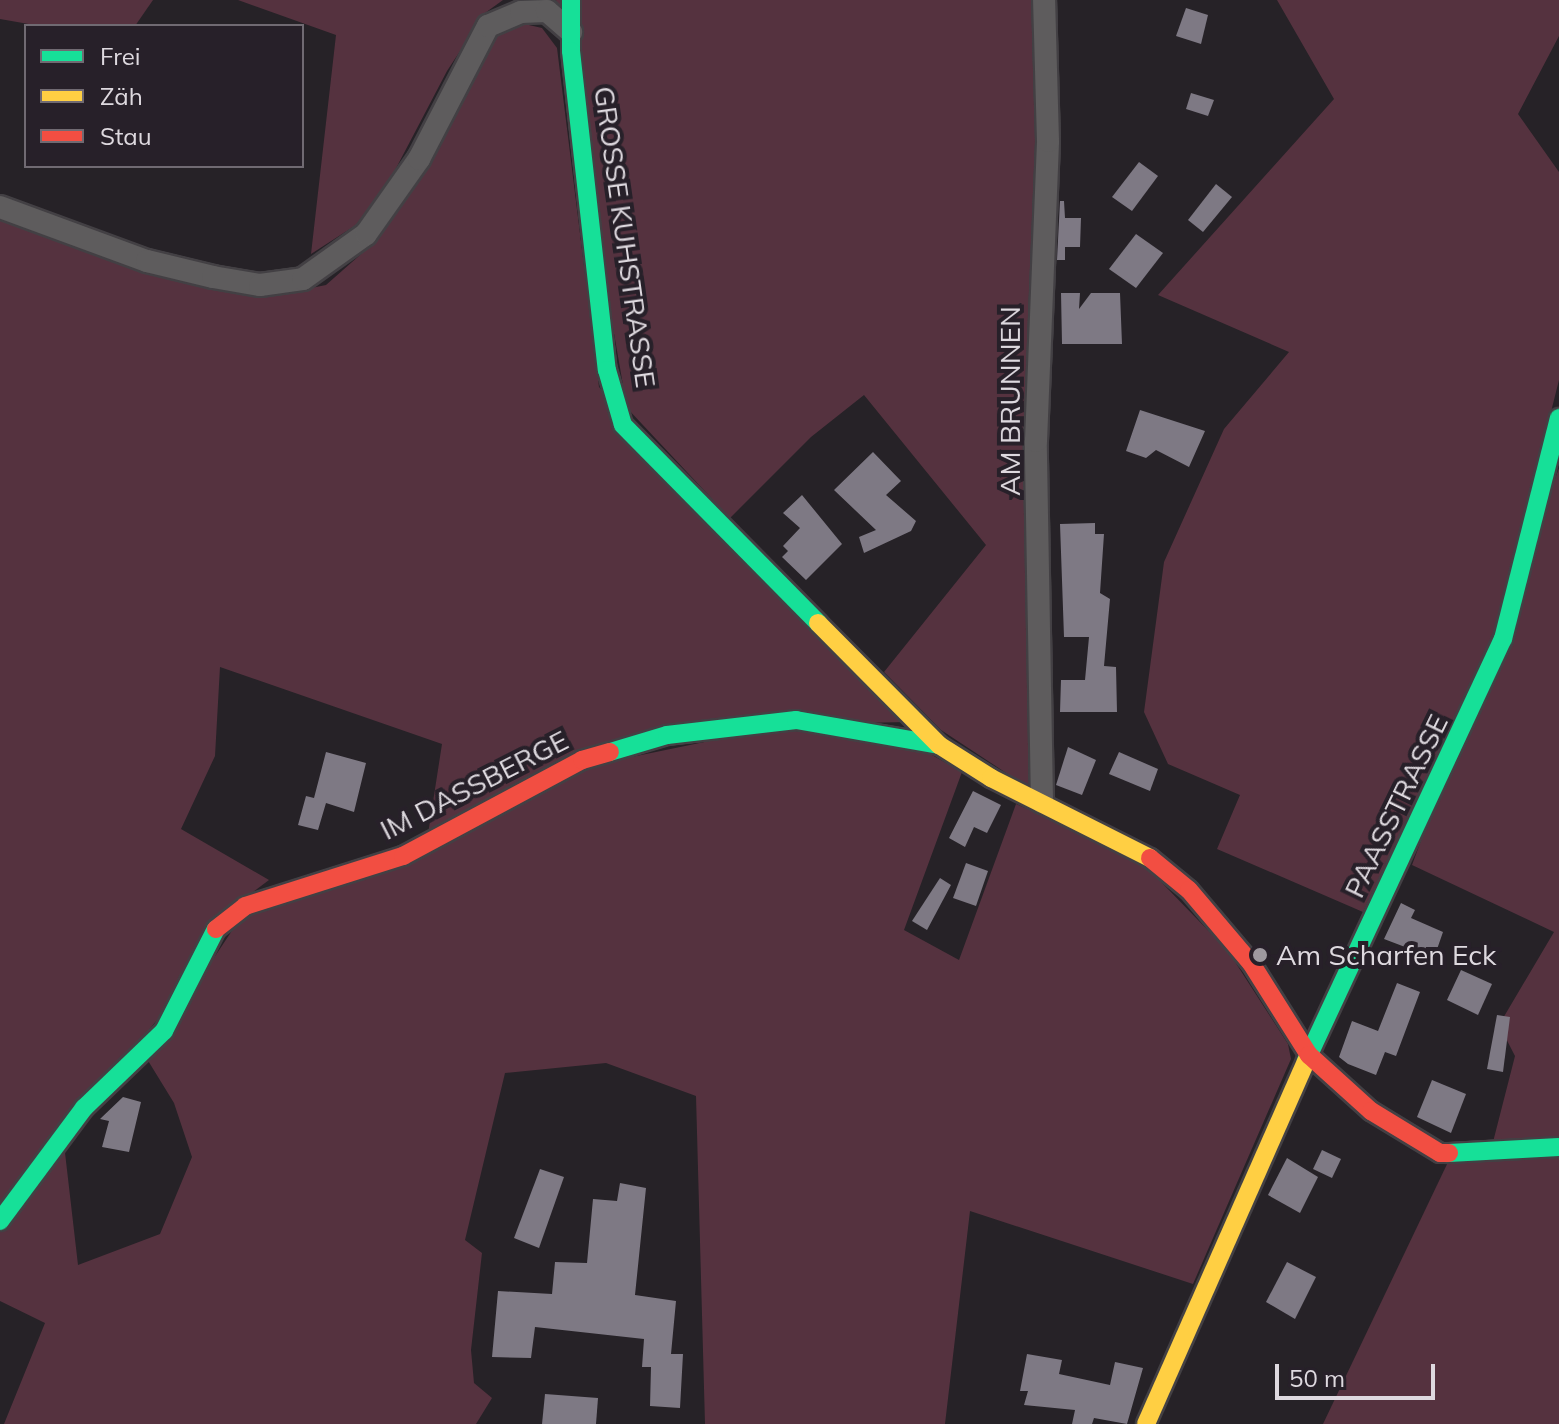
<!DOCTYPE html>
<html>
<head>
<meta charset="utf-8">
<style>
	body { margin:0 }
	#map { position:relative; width:1559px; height:1424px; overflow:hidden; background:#262227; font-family:Mulish,sans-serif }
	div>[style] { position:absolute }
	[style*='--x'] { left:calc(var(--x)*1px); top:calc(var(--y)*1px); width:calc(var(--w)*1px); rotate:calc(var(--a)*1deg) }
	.green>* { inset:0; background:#55323f }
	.building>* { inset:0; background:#7e7984 }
	.roads { filter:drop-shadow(2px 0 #434044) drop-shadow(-2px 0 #434044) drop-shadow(0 2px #434044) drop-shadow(0 -2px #434044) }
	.street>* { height:22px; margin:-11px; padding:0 11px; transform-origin:11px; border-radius:11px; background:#5e5c5d }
	.fast>* { height:18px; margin:-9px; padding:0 9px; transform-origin:9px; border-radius:9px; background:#16e098 }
	.slow>* { height:18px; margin:-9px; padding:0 9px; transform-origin:9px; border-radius:9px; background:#ffcf43 }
	.jam>* { height:18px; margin:-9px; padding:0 9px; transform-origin:9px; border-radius:9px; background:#f24e42 }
	.dots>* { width:22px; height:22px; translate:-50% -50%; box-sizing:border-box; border:4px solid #272029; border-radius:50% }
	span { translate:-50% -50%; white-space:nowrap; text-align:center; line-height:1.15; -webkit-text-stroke:8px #272029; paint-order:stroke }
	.street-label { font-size:28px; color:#ded9df }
	.poi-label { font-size:28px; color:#ded9df }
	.left { translate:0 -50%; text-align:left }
	.legend { position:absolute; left:24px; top:24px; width:280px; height:144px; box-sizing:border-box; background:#272029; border:2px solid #706a72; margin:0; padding:10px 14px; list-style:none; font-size:24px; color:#ded9df }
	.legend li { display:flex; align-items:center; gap:16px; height:40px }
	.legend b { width:40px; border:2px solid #706a72 }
	.scale { position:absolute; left:1275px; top:1364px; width:160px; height:36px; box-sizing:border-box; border:4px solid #ded9df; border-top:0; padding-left:10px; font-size:24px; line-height:28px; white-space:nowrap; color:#ded9df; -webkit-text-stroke:6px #272029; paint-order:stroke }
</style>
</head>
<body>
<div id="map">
	<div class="green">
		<div style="clip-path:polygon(0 0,153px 0,135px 26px,40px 26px,0 19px)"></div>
		<div style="clip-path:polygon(238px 0,503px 0,485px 13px,447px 71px,393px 174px,356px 225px,311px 254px,336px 35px)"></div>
		<div style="clip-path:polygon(556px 0,1039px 0,1032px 790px,941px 730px,884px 672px,986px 545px,864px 395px,811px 437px,730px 518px,627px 408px)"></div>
		<div style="clip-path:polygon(1277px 0,1559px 0,1559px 36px,1518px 114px,1559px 172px,1559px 380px,1493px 643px,1363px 912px,1217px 849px,1240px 795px,1168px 764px,1144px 712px,1164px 562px,1224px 429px,1289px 352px,1158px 295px,1334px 99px)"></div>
		<div style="clip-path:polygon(520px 23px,542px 28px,557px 48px,599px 387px,908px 722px,669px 727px,428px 834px,442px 744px,220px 667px,215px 756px,181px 829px,269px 880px,221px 916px,181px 991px,0 1210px,0 218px,199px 282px,272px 296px,326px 285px,377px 240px,426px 165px,484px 47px,505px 28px)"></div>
		<div style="clip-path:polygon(1559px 468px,1559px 1139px,1493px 1142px,1515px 1056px,1499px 1025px,1554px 932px,1412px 865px)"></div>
		<div style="clip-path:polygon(772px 728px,918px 747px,962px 772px,904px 930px,959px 960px,1016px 804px,1136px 856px,1228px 951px,1288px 1044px,1291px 1059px,1193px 1284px,970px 1211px,945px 1424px,705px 1424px,696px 1096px,606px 1063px,505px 1073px,465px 1240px,482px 1253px,471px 1350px,474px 1383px,492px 1398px,476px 1424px,4px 1424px,45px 1323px,0 1301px,0 1231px,64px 1144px,78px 1265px,160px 1234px,192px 1157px,174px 1103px,147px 1059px,243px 914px,583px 767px)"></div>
		<div style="clip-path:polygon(1559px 1153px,1559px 1424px,1323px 1424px,1449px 1160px)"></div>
	</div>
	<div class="building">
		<div style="clip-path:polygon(1186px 8px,1208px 15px,1201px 44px,1176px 36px)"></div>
		<div style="clip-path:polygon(1191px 93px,1214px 100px,1208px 116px,1186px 109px)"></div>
		<div style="clip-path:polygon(1139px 162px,1158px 176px,1132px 211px,1112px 197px)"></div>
		<div style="clip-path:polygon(1216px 184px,1232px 197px,1203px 232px,1188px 220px)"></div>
		<div style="clip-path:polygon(1060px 201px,1064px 201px,1065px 218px,1081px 218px,1080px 247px,1065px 247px,1065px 260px,1057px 260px)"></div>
		<div style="clip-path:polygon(1136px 234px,1163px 253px,1136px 288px,1109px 269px)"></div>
		<div style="clip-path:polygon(1061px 293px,1080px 293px,1079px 309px,1091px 293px,1120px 293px,1122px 344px,1062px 344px)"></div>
		<div style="clip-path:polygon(1140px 410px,1205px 431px,1189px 467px,1156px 450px,1146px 458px,1126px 451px)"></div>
		<div style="clip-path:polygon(873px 452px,901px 481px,886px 495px,916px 521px,911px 531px,864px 553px,859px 537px,876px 530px,834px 490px)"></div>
		<div style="clip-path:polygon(802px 495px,842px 544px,806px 580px,782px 557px,788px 551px,783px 546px,800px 528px,783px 513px)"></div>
		<div style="clip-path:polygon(1095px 523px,1095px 534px,1104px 534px,1100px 593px,1110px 599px,1104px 666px,1116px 667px,1117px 712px,1060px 712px,1061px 680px,1085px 680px,1089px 637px,1064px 637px,1060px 524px)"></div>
		<div style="clip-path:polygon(1068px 747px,1096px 760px,1082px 795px,1056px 785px)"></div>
		<div style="clip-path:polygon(326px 752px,366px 763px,354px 812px,326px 803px,318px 830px,298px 825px,306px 796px,314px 798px)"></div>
		<div style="clip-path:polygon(1119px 752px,1158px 769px,1150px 791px,1109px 774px)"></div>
		<div style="clip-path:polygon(973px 791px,1001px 805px,987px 833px,974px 827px,965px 847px,949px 838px)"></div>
		<div style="clip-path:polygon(966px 863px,988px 871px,976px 906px,953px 898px)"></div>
		<div style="clip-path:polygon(940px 878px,951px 885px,927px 930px,912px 921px)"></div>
		<div style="clip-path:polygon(1401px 903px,1415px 910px,1411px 918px,1443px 932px,1434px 958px,1384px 939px)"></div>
		<div style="clip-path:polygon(1461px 970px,1492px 984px,1478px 1015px,1447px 1000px)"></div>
		<div style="clip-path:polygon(1397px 983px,1420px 992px,1396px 1056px,1385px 1052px,1376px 1075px,1348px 1064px,1339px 1057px,1352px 1021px,1378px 1031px)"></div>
		<div style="clip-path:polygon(1497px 1015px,1510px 1017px,1503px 1072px,1487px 1069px)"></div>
		<div style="clip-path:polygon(1432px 1080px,1466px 1094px,1451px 1133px,1417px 1117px)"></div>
		<div style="clip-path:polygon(123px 1097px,141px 1102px,129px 1152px,102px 1147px,109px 1121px,100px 1119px)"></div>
		<div style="clip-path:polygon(1322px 1150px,1341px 1159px,1332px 1178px,1313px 1169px)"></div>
		<div style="clip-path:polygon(1287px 1158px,1318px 1177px,1300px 1213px,1268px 1195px)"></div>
		<div style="clip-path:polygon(540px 1169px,564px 1177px,539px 1248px,514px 1238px)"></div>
		<div style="clip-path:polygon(620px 1183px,646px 1188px,635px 1295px,676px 1301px,671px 1354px,683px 1354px,680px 1408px,650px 1406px,651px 1367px,642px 1367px,644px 1339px,535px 1327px,531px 1358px,492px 1357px,498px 1291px,552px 1294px,555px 1262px,587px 1263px,593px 1199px,617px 1201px)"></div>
		<div style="clip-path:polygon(1287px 1262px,1316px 1277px,1295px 1319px,1266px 1302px)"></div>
		<div style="clip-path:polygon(1027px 1354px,1062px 1360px,1059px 1374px,1110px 1385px,1115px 1362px,1143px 1368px,1127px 1424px,1094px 1418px,1092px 1424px,1072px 1424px,1075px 1410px,1024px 1405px,1028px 1391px,1020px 1391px)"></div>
		<div style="clip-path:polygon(545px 1394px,598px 1398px,596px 1424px,542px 1424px)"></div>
	</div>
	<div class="roads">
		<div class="street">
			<div style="--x:0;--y:207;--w:157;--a:20.2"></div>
			<div style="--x:147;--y:261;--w:68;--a:13.6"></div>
			<div style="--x:213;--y:277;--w:48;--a:9.7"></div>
			<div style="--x:260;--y:285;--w:43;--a:-7.9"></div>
			<div style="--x:303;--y:279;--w:77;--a:-35.5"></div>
			<div style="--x:366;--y:234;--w:92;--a:-54.8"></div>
			<div style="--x:419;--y:159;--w:150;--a:-62.6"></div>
			<div style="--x:488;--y:26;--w:36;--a:-23"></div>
			<div style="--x:521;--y:12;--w:26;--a:-2"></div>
			<div style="--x:547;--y:11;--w:32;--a:41"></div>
			<div style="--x:1042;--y:802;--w:361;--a:-91"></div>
			<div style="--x:1036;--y:441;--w:300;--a:-87.7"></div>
			<div style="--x:1048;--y:141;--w:141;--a:-91.6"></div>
		</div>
		<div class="fast">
			<div style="--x:571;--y:0;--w:51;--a:90"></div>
			<div style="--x:571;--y:51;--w:321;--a:83.6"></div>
			<div style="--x:607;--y:370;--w:57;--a:73.8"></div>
			<div style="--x:623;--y:425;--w:278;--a:45.4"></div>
			<div style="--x:610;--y:752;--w:59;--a:-16.6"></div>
			<div style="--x:667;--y:735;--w:130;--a:-6.6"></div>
			<div style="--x:796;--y:720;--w:145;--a:9.9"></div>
			<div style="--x:1306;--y:1061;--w:466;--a:-65"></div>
			<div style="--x:1503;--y:639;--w:228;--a:-75.8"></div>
			<div style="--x:1449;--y:1153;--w:110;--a:-3.1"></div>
			<div style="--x:0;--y:1221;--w:141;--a:-53.4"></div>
			<div style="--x:84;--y:1108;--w:111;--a:-43.9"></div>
			<div style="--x:164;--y:1031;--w:114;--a:-63"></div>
		</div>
		<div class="slow">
			<div style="--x:818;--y:623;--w:172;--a:45.2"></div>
			<div style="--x:939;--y:745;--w:62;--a:32.4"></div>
			<div style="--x:991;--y:778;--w:178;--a:26.7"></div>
			<div style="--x:1146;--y:1424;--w:397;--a:-66.2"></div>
		</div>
		<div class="jam">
			<div style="--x:1150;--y:858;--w:50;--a:39.4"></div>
			<div style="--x:1189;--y:890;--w:96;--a:49.7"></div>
			<div style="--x:1251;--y:963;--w:109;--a:57.8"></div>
			<div style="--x:1309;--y:1055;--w:84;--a:42.1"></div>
			<div style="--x:1371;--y:1111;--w:81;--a:31.3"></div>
			<div style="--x:1440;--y:1153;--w:9;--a:0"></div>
			<div style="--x:216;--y:929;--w:37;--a:-38"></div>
			<div style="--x:245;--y:906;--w:166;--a:-17.6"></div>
			<div style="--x:403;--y:856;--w:203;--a:-28.2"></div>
			<div style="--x:582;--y:760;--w:29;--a:-16"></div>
		</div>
	</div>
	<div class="dots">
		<div style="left:1260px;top:955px;background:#9e999f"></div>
	</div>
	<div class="street-label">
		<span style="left:625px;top:237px;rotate:82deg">GROSSE KUHSTRASSE</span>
		<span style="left:1010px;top:401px;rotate:-90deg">AM BRUNNEN</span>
		<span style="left:474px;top:785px;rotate:-27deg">IM DASSBERGE</span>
		<span style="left:1396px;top:806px;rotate:-64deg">PAASSTRASSE</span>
	</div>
	<div class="poi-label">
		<span class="left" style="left:1276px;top:955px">Am Scharfen Eck</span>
	</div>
	<ul class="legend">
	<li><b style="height:10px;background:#16e098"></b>Frei</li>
	<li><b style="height:10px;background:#ffcf43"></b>Zäh</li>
	<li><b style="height:10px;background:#f24e42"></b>Stau</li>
	</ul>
	<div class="scale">50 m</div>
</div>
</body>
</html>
